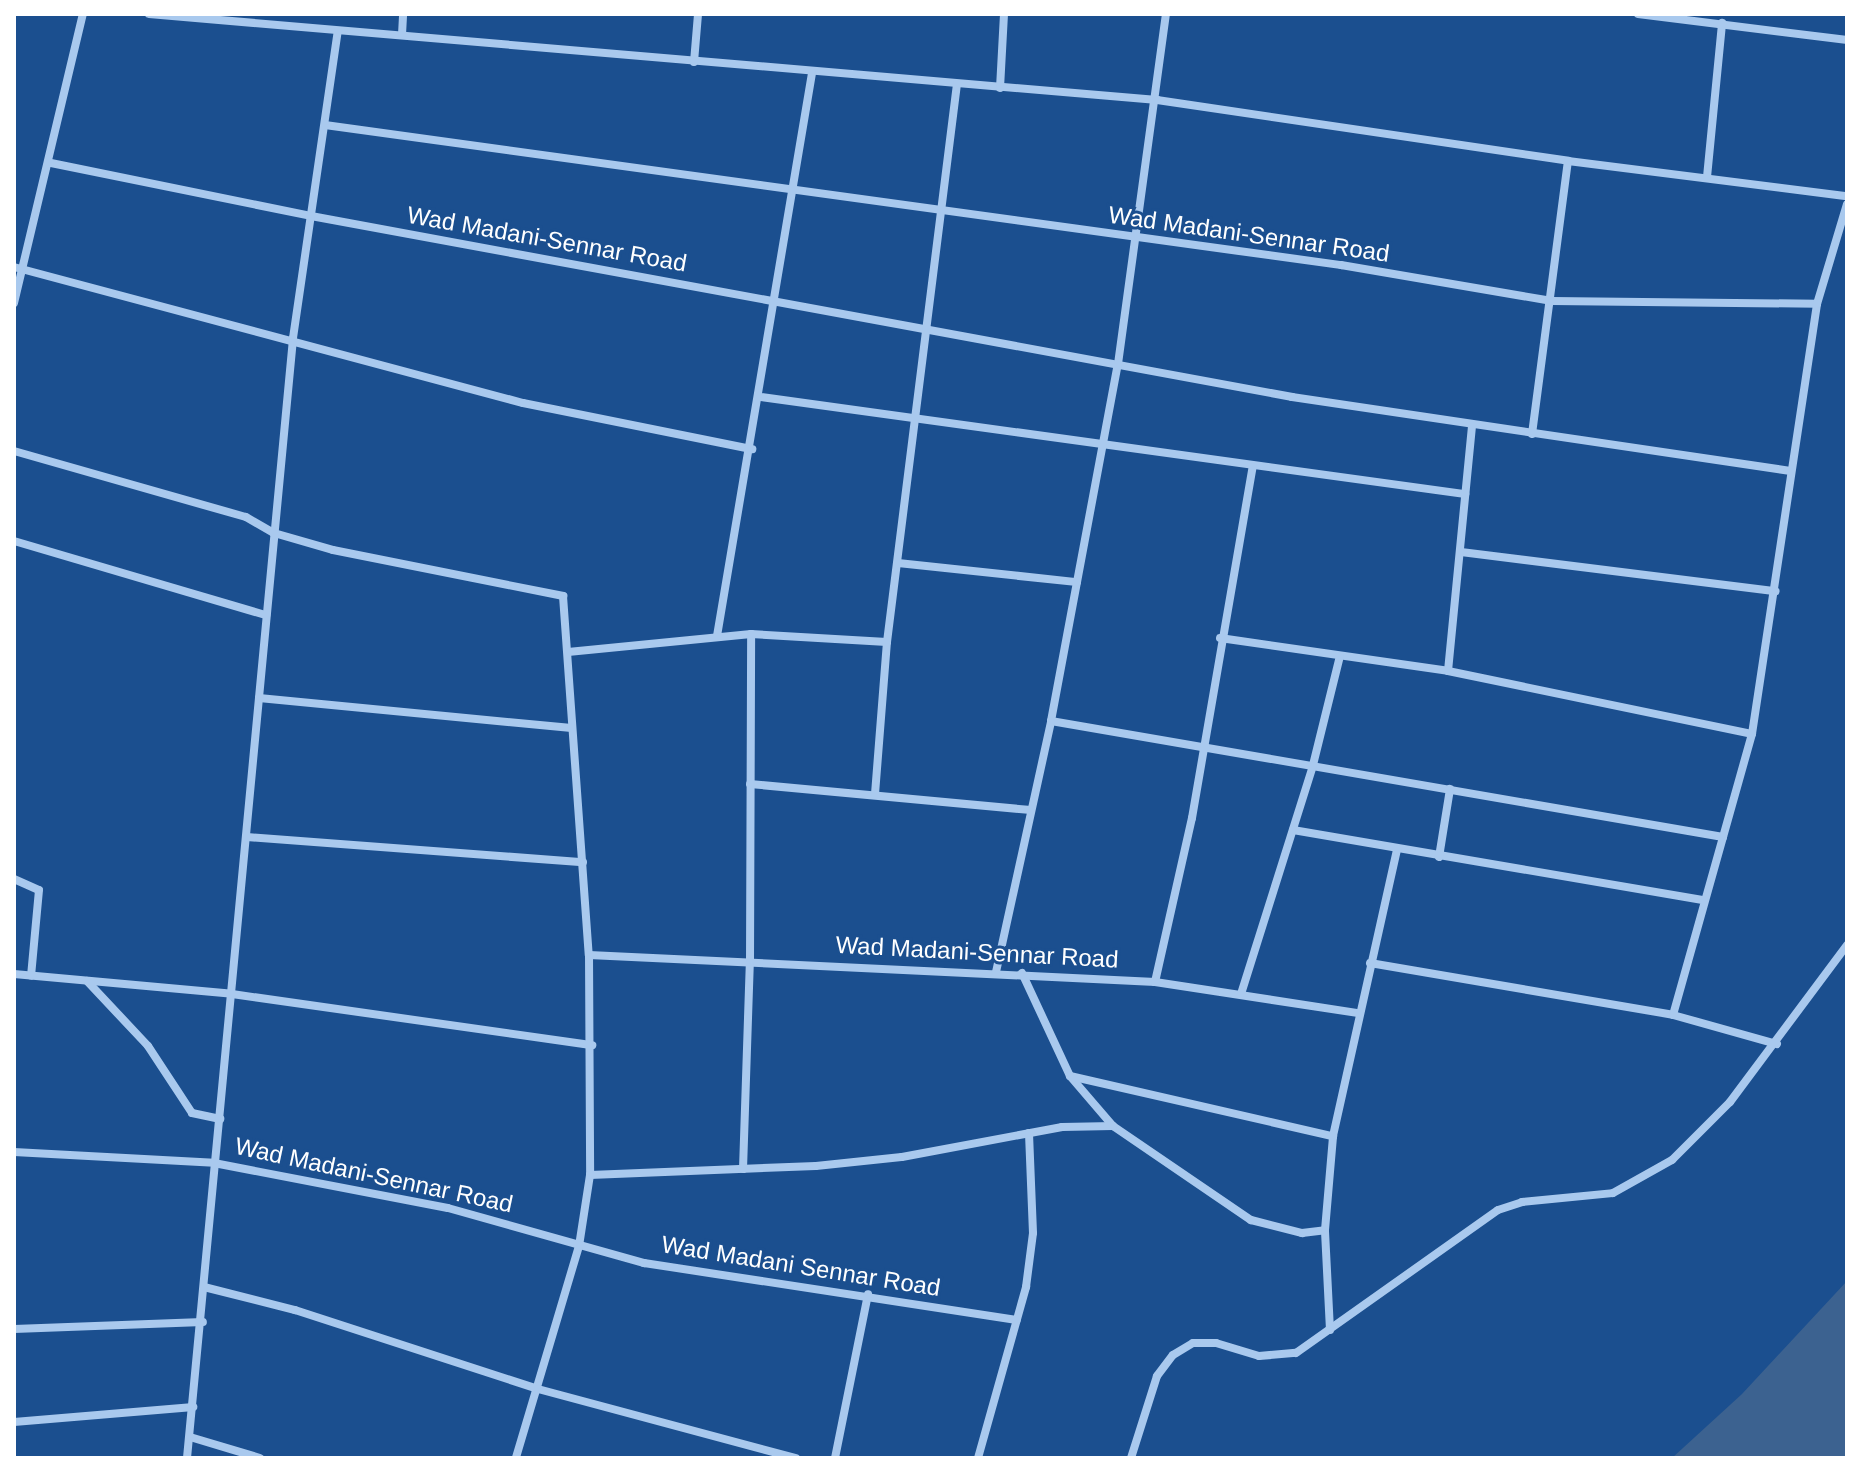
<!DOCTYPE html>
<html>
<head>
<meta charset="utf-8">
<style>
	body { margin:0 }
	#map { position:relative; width:1861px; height:1472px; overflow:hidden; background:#1b4f8f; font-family:Arial,sans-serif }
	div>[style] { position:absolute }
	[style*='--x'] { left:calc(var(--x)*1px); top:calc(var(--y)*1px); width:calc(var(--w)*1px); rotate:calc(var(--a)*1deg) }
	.water>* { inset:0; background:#3c6290 }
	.minor>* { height:8px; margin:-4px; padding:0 4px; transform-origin:4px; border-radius:4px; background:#a9c9ee }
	span { translate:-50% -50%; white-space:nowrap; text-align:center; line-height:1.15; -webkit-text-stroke:6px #1b4f8f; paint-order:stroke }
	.street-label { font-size:24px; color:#fff }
	.frame { position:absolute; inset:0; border:16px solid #fff; pointer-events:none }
</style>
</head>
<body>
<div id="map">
	<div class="water">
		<div style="clip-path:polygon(1847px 1281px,1847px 1458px,1672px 1458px,1742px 1394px)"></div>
	</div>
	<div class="minor">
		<div style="--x:149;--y:14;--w:1012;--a:4.88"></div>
		<div style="--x:1157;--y:100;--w:416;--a:8.4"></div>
		<div style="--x:1568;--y:161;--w:281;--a:7.2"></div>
		<div style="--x:1638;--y:14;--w:211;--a:7.1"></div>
		<div style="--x:402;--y:35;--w:21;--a:-87"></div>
		<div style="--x:694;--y:62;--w:48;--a:-85.2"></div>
		<div style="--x:1000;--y:88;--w:74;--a:-86.9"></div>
		<div style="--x:325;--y:125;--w:1026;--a:7.85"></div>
		<div style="--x:1341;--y:265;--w:214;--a:9.7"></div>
		<div style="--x:1552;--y:301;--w:265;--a:0.6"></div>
		<div style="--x:51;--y:163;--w:265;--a:11.5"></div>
		<div style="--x:311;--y:216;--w:998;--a:10.45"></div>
		<div style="--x:1292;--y:397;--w:504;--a:8.44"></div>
		<div style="--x:1707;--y:177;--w:155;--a:-84.4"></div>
		<div style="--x:14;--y:267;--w:527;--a:14.96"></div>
		<div style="--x:523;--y:403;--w:234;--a:11.4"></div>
		<div style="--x:14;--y:303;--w:297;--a:-76.6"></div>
		<div style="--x:761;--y:397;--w:711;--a:7.85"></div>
		<div style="--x:1532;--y:434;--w:275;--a:-82.5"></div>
		<div style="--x:14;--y:451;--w:241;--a:15.9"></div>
		<div style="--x:246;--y:517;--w:32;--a:30"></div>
		<div style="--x:274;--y:533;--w:61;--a:16.1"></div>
		<div style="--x:333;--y:550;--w:235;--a:11.3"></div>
		<div style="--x:563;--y:596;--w:360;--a:85.9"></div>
		<div style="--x:589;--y:955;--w:220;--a:89.7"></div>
		<div style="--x:590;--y:1175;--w:72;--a:98.8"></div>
		<div style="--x:579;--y:1246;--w:221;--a:106.6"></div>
		<div style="--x:14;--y:541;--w:263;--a:16.4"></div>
		<div style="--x:1461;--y:552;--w:317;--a:7.1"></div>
		<div style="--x:898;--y:563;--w:180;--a:6.1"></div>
		<div style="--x:717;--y:636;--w:571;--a:-80.42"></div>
		<div style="--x:1220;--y:638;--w:230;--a:8.2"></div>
		<div style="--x:1448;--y:671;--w:310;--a:11.7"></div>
		<div style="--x:568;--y:652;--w:184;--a:-5.6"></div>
		<div style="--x:751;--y:634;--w:136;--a:3.4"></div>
		<div style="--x:1448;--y:671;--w:247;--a:-84.4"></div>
		<div style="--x:259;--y:698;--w:314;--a:5.5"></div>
		<div style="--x:1051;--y:721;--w:682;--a:9.79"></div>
		<div style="--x:750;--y:784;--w:282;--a:5.3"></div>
		<div style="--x:875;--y:794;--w:152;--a:-85.5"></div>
		<div style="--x:887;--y:642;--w:562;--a:-82.85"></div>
		<div style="--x:1293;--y:830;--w:417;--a:9.7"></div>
		<div style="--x:247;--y:837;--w:337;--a:4.3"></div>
		<div style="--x:1439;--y:857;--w:69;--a:-80.8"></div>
		<div style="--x:14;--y:879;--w:27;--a:24"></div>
		<div style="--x:39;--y:890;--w:86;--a:95.3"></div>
		<div style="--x:589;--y:955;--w:567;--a:2.73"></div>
		<div style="--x:1155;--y:982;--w:204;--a:8.7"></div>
		<div style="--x:1370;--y:963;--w:307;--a:9.7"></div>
		<div style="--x:1673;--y:1015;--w:108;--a:15.6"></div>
		<div style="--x:996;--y:972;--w:257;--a:-77.6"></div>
		<div style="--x:1051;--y:721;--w:363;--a:-79.4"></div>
		<div style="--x:1118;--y:364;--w:353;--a:-82.2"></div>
		<div style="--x:1022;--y:973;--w:114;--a:65"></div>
		<div style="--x:1070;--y:1076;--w:66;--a:49.3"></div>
		<div style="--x:1113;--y:1126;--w:167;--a:34.3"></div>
		<div style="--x:1251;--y:1220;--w:53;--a:14.3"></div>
		<div style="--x:1302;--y:1233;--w:23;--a:-7"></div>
		<div style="--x:14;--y:974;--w:219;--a:5.2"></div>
		<div style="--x:232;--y:994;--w:364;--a:8.1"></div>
		<div style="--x:87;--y:981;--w:89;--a:46.8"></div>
		<div style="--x:148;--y:1046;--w:80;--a:56.7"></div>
		<div style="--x:192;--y:1113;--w:29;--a:12"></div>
		<div style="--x:1155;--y:982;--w:168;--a:-77.3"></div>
		<div style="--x:1192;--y:818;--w:357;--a:-80.2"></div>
		<div style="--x:1241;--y:994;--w:240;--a:-72.5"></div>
		<div style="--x:1313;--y:765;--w:112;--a:-76.1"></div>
		<div style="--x:1673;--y:1015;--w:292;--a:-74.3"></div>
		<div style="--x:1752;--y:734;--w:435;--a:-81.4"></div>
		<div style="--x:1817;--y:304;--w:104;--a:-73.3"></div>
		<div style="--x:1070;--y:1076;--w:270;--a:12.9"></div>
		<div style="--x:14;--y:1152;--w:200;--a:3.1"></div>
		<div style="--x:214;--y:1163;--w:238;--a:10.9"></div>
		<div style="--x:448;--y:1208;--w:204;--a:15.7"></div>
		<div style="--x:644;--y:1263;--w:377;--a:8.7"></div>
		<div style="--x:743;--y:1169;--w:209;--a:-88.1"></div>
		<div style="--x:750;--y:960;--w:326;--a:-89.8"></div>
		<div style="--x:590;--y:1175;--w:226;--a:-2.3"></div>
		<div style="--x:816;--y:1166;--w:86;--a:-6"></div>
		<div style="--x:902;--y:1157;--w:163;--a:-10.6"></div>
		<div style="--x:1062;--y:1127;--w:51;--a:-1.1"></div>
		<div style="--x:204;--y:1287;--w:94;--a:14.2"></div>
		<div style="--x:295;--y:1310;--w:256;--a:18"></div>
		<div style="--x:538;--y:1389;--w:267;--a:15"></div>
		<div style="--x:14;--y:1329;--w:189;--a:-2.1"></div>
		<div style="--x:1330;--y:1330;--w:100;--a:-92.9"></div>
		<div style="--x:1325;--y:1230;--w:94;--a:-85.1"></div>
		<div style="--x:1333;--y:1136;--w:294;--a:-77.4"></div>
		<div style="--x:14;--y:1422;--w:180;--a:-4.8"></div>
		<div style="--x:190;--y:1437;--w:73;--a:16.7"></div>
		<div style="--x:187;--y:1458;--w:1125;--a:-84.59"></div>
		<div style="--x:293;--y:338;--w:310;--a:-81.7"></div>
		<div style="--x:835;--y:1458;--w:167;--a:-78.6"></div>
		<div style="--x:978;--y:1458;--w:178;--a:-74.3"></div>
		<div style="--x:1026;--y:1287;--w:54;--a:-82.6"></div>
		<div style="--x:1033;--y:1233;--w:100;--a:-92.3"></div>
		<div style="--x:1131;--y:1458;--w:86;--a:-72.4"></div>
		<div style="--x:1157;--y:1376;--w:26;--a:-53"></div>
		<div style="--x:1173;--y:1355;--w:23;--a:-31"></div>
		<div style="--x:1193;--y:1343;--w:23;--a:0"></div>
		<div style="--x:1216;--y:1343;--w:45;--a:16.8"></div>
		<div style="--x:1259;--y:1356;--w:37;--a:-5"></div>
		<div style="--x:1296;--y:1353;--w:247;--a:-35.3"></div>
		<div style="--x:1498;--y:1210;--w:25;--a:-18"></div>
		<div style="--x:1522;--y:1202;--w:91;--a:-5.6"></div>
		<div style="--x:1613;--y:1193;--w:68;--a:-29.2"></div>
		<div style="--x:1672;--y:1160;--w:82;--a:-45"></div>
		<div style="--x:1730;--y:1102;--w:196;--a:-53.3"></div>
	</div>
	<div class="street-label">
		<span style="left:1249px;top:234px;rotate:8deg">Wad Madani-Sennar Road</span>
		<span style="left:547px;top:239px;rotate:10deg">Wad Madani-Sennar Road</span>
		<span style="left:977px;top:952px;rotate:3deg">Wad Madani-Sennar Road</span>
		<span style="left:374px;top:1175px;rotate:12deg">Wad Madani-Sennar Road</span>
		<span style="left:801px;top:1266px;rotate:9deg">Wad Madani Sennar Road</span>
	</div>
	<div class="frame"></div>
</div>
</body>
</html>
